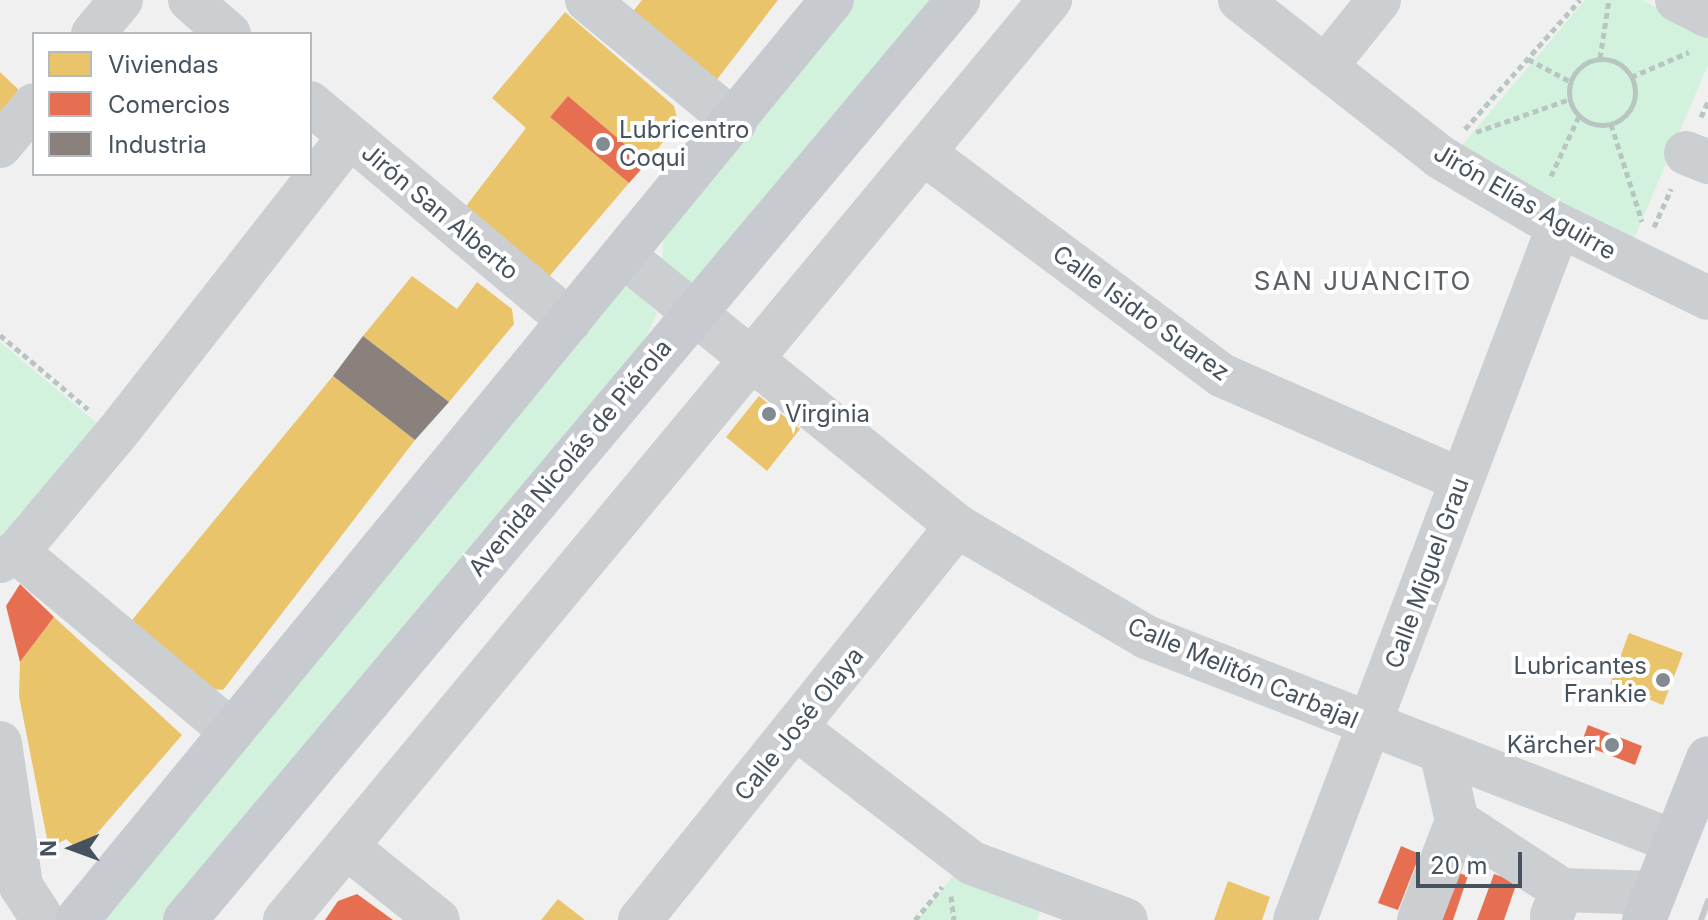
<!DOCTYPE html>
<html>
<head>
<meta charset="utf-8">
<style>
	body { margin:0 }
	#map { position:relative; width:1708px; height:920px; overflow:hidden; background:#f1f0f0; font-family:Inter,sans-serif }
	div>[style] { position:absolute }
	[style*='--x'] { left:calc(var(--x)*1px); top:calc(var(--y)*1px); width:calc(var(--w)*1px); rotate:calc(var(--a)*1deg) }
	.green>* { inset:0; background:#d3f2de }
	.homes>* { inset:0; background:#e9c46a }
	.shops>* { inset:0; background:#e76f51 }
	.industry>* { inset:0; background:#8a817c }
	.path>* { height:5px; margin-top:-2.5px; transform-origin:0; background:repeating-linear-gradient(90deg,#b8c6c1 0 6px,transparent 0 10px) }
	.path>.ring { margin:-2.5px; padding:0; box-sizing:content-box; background:none; border:5px solid #b8c6c1; border-radius:50% }
	.minor>* { height:44px; margin:-22px; padding:0 22px; transform-origin:22px; border-radius:22px; background:#cccfd1 }
	.major>* { height:44px; margin:-22px; padding:0 22px; transform-origin:22px; border-radius:22px; background:#c7cbd0 }
	.rail>* { height:6px; margin:-3px; padding:0 3px; transform-origin:3px; border-radius:3px; background:#c6c8cb }
	.dots>* { width:22px; height:22px; translate:-50% -50%; box-sizing:border-box; border:4px solid #fff; border-radius:50% }
	span { translate:-50% -50%; white-space:nowrap; text-align:center; line-height:1.15; -webkit-text-stroke:8px #fff; paint-order:stroke }
	.poi-label { font-size:24px; color:#46535f }
	.left { translate:0 -50%; text-align:left }
	.right { translate:-100% -50%; text-align:right }
	.street-label { font-size:24px; color:#46535f }
	.neighbourhood-label { font-size:26px; color:#5b6065; letter-spacing:2px }
	.legend { position:absolute; left:32px; top:32px; width:280px; height:144px; box-sizing:border-box; background:#fff; border:2px solid #b5babf; margin:0; padding:10px 14px; list-style:none; font-size:24px; color:#46535f }
	.legend li { display:flex; align-items:center; gap:16px; height:40px }
	.legend b { width:40px; border:2px solid #b5babf }
	.north { position:absolute; left:32px; top:808px; width:80px; height:80px; -webkit-text-stroke:6px #fff; paint-order:stroke; rotate:269deg; font-size:22px; font-weight:700; line-height:32px; text-align:center; color:#46535f }
	.north::after { content:''; display:block; margin:auto; width:28px; height:36px; background:#46535f; clip-path:polygon(50% 0,100% 100%,50% 72%,0 100%) }
	.scale { position:absolute; left:1416px; top:852px; width:106px; height:36px; box-sizing:border-box; border:4px solid #46535f; border-top:0; padding-left:10px; font-size:24px; line-height:28px; white-space:nowrap; color:#46535f; -webkit-text-stroke:6px #fff; paint-order:stroke }
</style>
</head>
<body>
<div id="map">
	<div class="green">
		<div style="clip-path:polygon(854px 0,940px 0,694px 283px,683px 280px,662px 262px,664px 231px)"></div>
		<div style="clip-path:polygon(1585px 0,1643px 0,1708px 38px,1708px 65px,1631px 246px,1458px 150px)"></div>
		<div style="clip-path:polygon(628px 283px,657px 313px,642px 347px,162px 920px,97px 920px)"></div>
		<div style="clip-path:polygon(0 342px,102px 427px,0 538px)"></div>
		<div style="clip-path:polygon(957px 871px,1043px 904px,1037px 920px,917px 920px)"></div>
	</div>
	<div class="homes">
		<div style="clip-path:polygon(642px 0,778px 0,715px 82px,631px 14px)"></div>
		<div style="clip-path:polygon(565px 12px,674px 106px,678px 122px,647px 163px,568px 96px,550px 117px,629px 183px,547px 279px,463px 210px,526px 128px,492px 98px)"></div>
		<div style="clip-path:polygon(0 72px,20px 91px,0 115px)"></div>
		<div style="clip-path:polygon(412px 276px,457px 309px,477px 282px,512px 309px,514px 324px,449px 402px,363px 336px)"></div>
		<div style="clip-path:polygon(333px 376px,415px 440px,223px 690px,201px 688px,128px 625px)"></div>
		<div style="clip-path:polygon(759px 396px,800px 429px,767px 471px,726px 437px)"></div>
		<div style="clip-path:polygon(54px 617px,182px 735px,81px 852px,66px 839px,49px 849px,19px 696px,20px 662px)"></div>
		<div style="clip-path:polygon(1629px 633px,1683px 653px,1663px 705px,1610px 684px)"></div>
		<div style="clip-path:polygon(1228px 881px,1270px 897px,1262px 920px,1214px 920px)"></div>
		<div style="clip-path:polygon(558px 899px,585px 920px,541px 920px)"></div>
	</div>
	<div class="shops">
		<div style="clip-path:polygon(568px 96px,647px 163px,629px 183px,550px 117px)"></div>
		<div style="clip-path:polygon(20px 584px,54px 617px,20px 662px,6px 606px)"></div>
		<div style="clip-path:polygon(1588px 725px,1642px 746px,1635px 765px,1581px 744px)"></div>
		<div style="clip-path:polygon(1401px 846px,1420px 854px,1398px 910px,1378px 903px)"></div>
		<div style="clip-path:polygon(1443px 868px,1468px 876px,1453px 920px,1425px 920px)"></div>
		<div style="clip-path:polygon(1494px 874px,1517px 882px,1504px 920px,1477px 920px)"></div>
		<div style="clip-path:polygon(357px 894px,393px 920px,325px 920px,338px 901px)"></div>
	</div>
	<div class="industry">
		<div style="clip-path:polygon(363px 336px,449px 402px,415px 440px,333px 376px)"></div>
	</div>
	<div class="path">
		<div style="--x:1600;--y:58;--w:59;--a:-81.2"></div>
		<div style="--x:1528;--y:59;--w:49;--a:28.1"></div>
		<div class="ring" style="left:1569px;top:59px;width:61px;height:61px"></div>
		<div style="--x:1631;--y:77;--w:63;--a:-23.3"></div>
		<div style="--x:1701;--y:117;--w:17;--a:-66"></div>
		<div style="--x:1611;--y:124;--w:102;--a:72.3"></div>
		<div style="--x:1465;--y:129;--w:173;--a:-48.3"></div>
		<div style="--x:1476;--y:132;--w:100;--a:-19.3"></div>
		<div style="--x:1551;--y:176;--w:66;--a:-65"></div>
		<div style="--x:1654;--y:227;--w:42;--a:-65.9"></div>
		<div style="--x:0;--y:335;--w:115;--a:40.1"></div>
		<div style="--x:951;--y:896;--w:24;--a:83"></div>
		<div style="--x:915;--y:920;--w:43;--a:-50.7"></div>
	</div>
	<div class="minor">
		<div style="--x:190;--y:0;--w:52;--a:41.1"></div>
		<div style="--x:587;--y:0;--w:192;--a:39.5"></div>
		<div style="--x:1240;--y:0;--w:254;--a:38.1"></div>
		<div style="--x:1440;--y:157;--w:114;--a:30.6"></div>
		<div style="--x:1538;--y:215;--w:189;--a:26"></div>
		<div style="--x:1677;--y:0;--w:35;--a:27"></div>
		<div style="--x:93;--y:34;--w:44;--a:-50.5"></div>
		<div style="--x:1325;--y:67;--w:86;--a:-51.1"></div>
		<div style="--x:310;--y:103;--w:339;--a:40"></div>
		<div style="--x:0;--y:146;--w:53;--a:-50.3"></div>
		<div style="--x:1686;--y:153;--w:24;--a:22"></div>
		<div style="--x:925;--y:154;--w:369;--a:36.7"></div>
		<div style="--x:1221;--y:375;--w:262;--a:23.6"></div>
		<div style="--x:624;--y:256;--w:429;--a:39"></div>
		<div style="--x:957;--y:526;--w:219;--a:30.4"></div>
		<div style="--x:1146;--y:637;--w:567;--a:21.18"></div>
		<div style="--x:17;--y:552;--w:280;--a:39.9"></div>
		<div style="--x:0;--y:561;--w:19;--a:-28"></div>
		<div style="--x:17;--y:552;--w:155;--a:-50"></div>
		<div style="--x:117;--y:433;--w:376;--a:-51.9"></div>
		<div style="--x:796;--y:728;--w:222;--a:37.5"></div>
		<div style="--x:972;--y:863;--w:164;--a:20.3"></div>
		<div style="--x:0;--y:743;--w:145;--a:81.6"></div>
		<div style="--x:21;--y:886;--w:40;--a:57.1"></div>
		<div style="--x:1457;--y:821;--w:126;--a:33.3"></div>
		<div style="--x:348;--y:848;--w:115;--a:38.7"></div>
		<div style="--x:1552;--y:915;--w:27;--a:-68"></div>
		<div style="--x:1562;--y:890;--w:92;--a:1.9"></div>
		<div style="--x:285;--y:920;--w:1197;--a:-50.26"></div>
		<div style="--x:640;--y:920;--w:506;--a:-51.18"></div>
		<div style="--x:1295;--y:920;--w:743;--a:-69.2"></div>
		<div style="--x:1419;--y:920;--w:106;--a:-69"></div>
		<div style="--x:1457;--y:821;--w:68;--a:-102.8"></div>
	</div>
	<div class="major">
		<div style="--x:77;--y:920;--w:1190;--a:-50.63"></div>
		<div style="--x:185;--y:920;--w:1202;--a:-49.96"></div>
		<div style="--x:1644;--y:920;--w:174;--a:-68.4"></div>
	</div>
	<div class="rail">
		<div style="--x:1701;--y:920;--w:20;--a:-70"></div>
	</div>
	<div class="dots">
		<div style="left:603px;top:144px;background:#828a92"></div>
		<div style="left:769px;top:414px;background:#828a92"></div>
		<div style="left:1663px;top:680px;background:#828a92"></div>
		<div style="left:1612px;top:745px;background:#828a92"></div>
	</div>
	<div class="poi-label">
		<span class="left" style="left:619px;top:144px">Lubricentro<br>Coqui</span>
		<span class="left" style="left:785px;top:414px">Virginia</span>
		<span class="right" style="left:1647px;top:680px">Lubricantes<br>Frankie</span>
		<span class="right" style="left:1596px;top:745px">Kärcher</span>
	</div>
	<div class="street-label">
		<span style="left:1525px;top:202px;rotate:30deg">Jirón Elías Aguirre</span>
		<span style="left:440px;top:212px;rotate:40deg">Jirón San Alberto</span>
		<span style="left:1141px;top:313px;rotate:36deg">Calle Isidro Suarez</span>
		<span style="left:570px;top:458px;rotate:-50deg">Avenida Nicolás de Piérola</span>
		<span style="left:1427px;top:573px;rotate:-70deg">Calle Miguel Grau</span>
		<span style="left:1243px;top:673px;rotate:23deg">Calle Melitón Carbajal</span>
		<span style="left:799px;top:724px;rotate:-51deg">Calle José Olaya</span>
	</div>
	<div class="neighbourhood-label">
		<span style="left:1363px;top:281px">SAN JUANCITO</span>
	</div>
	<ul class="legend">
	<li><b style="height:22px;background:#e9c46a"></b>Viviendas</li>
	<li><b style="height:22px;background:#e76f51"></b>Comercios</li>
	<li><b style="height:22px;background:#8a817c"></b>Industria</li>
	</ul>
	<div class="north">N</div>
	<div class="scale">20 m</div>
</div>
</body>
</html>
